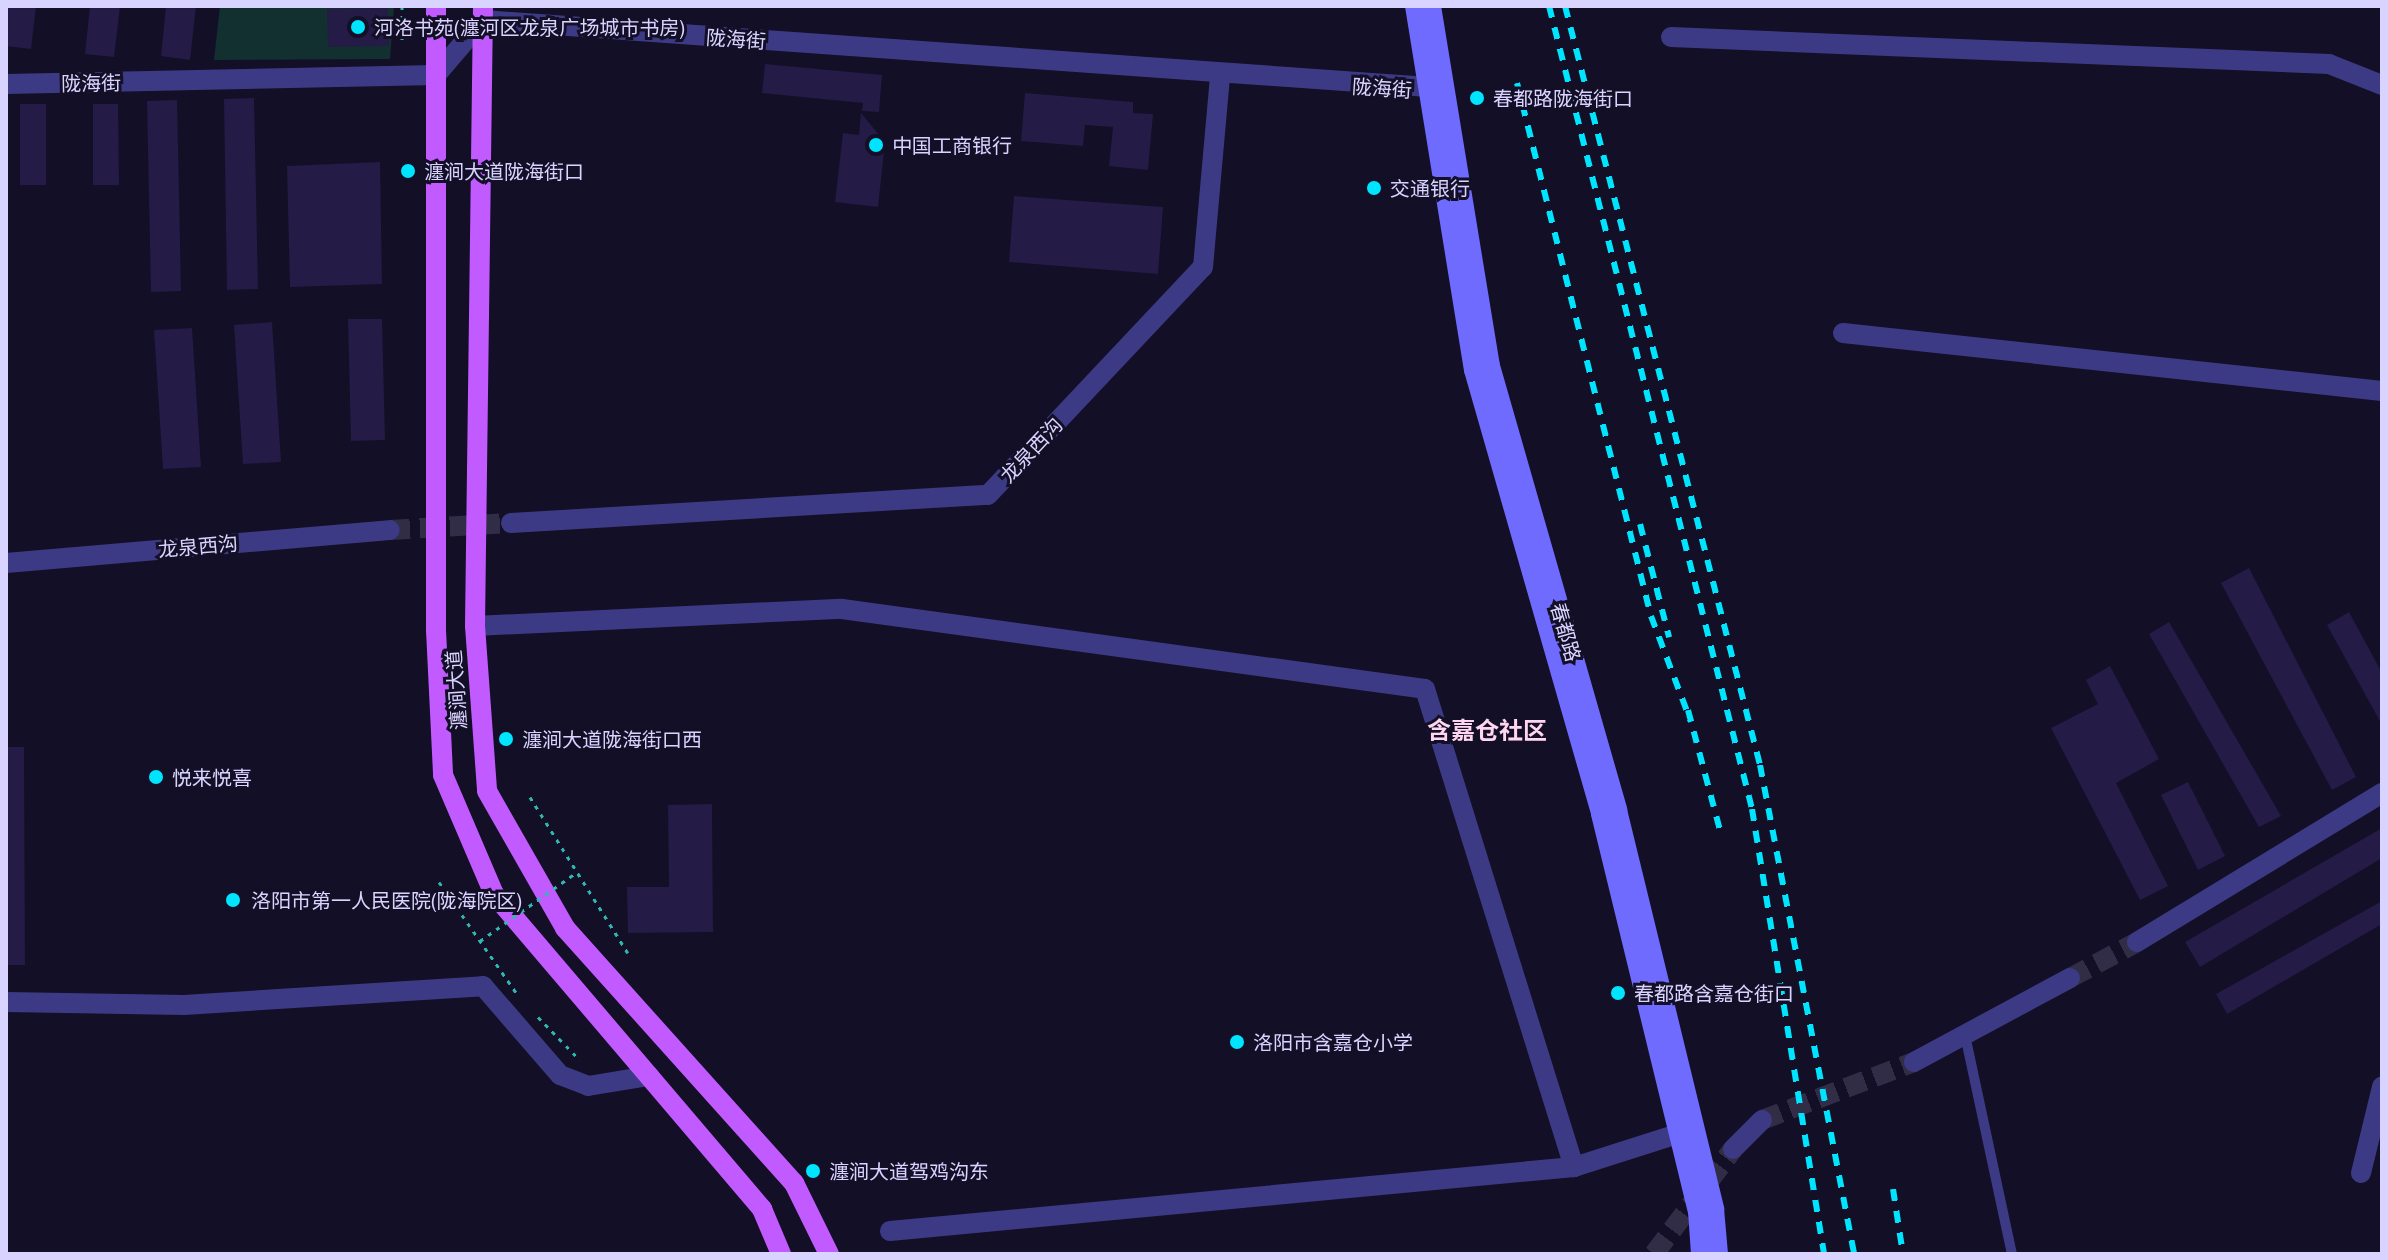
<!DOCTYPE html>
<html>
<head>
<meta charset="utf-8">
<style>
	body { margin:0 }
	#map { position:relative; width:2388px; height:1260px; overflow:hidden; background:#130f26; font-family:"Archivo Narrow","Noto Sans SC",sans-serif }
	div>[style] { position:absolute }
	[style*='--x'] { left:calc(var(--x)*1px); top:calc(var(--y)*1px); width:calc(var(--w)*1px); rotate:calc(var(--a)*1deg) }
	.green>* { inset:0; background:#12302f }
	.building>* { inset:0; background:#241b47 }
	.minor-tunnel>* { height:20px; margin-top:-10px; transform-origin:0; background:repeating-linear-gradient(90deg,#312d47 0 20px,transparent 0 30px) }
	.path>* { height:3px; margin-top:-1.5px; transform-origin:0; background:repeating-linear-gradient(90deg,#2fb8b0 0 4px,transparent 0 10px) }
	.service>* { height:10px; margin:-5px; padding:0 5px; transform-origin:5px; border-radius:5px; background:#3d3a85 }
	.minor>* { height:20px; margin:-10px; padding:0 10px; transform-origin:10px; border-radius:10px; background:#3d3a85 }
	.secondary>* { height:20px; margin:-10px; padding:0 10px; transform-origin:10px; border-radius:10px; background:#6f6bff }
	.primary>* { height:20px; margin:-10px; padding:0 10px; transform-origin:10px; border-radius:10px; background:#c25bff }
	.rail>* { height:6px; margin-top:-3px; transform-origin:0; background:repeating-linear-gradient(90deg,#00e5ff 0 12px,transparent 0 22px) }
	.path-bridge>* { height:3px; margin-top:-1.5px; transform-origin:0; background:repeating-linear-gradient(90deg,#2fb8b0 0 4px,transparent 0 10px) }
	.dots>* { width:22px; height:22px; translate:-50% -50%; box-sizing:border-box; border:4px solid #130f26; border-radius:50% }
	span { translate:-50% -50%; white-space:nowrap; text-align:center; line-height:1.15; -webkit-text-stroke:6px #130f26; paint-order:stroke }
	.poi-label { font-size:20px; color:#d9d4ff }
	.left { translate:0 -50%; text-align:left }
	.street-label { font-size:20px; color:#d9d4ff }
	.quarter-label { font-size:24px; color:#ffd6f0; font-weight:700 }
	.frame { position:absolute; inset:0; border:8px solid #d9d4ff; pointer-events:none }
</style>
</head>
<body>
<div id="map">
	<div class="green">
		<div style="clip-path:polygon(220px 6px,394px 6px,390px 59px,214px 60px)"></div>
	</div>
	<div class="building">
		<div style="clip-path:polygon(6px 6px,36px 6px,31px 49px,6px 46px)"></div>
		<div style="clip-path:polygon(90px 6px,120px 6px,114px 57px,85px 54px)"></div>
		<div style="clip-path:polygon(166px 6px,196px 6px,190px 60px,161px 56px)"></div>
		<div style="clip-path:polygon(388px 8px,389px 46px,328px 47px,327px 9px)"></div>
		<div style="clip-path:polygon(765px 64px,882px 75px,879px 112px,862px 111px,863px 103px,762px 93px)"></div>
		<div style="clip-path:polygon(1025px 93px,1133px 102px,1133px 113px,1153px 114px,1148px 170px,1109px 166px,1113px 127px,1085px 125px,1083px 146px,1021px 141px)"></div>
		<div style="clip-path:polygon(254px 98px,258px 289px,227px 290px,224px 99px)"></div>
		<div style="clip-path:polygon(177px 100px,181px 291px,151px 292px,147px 101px)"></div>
		<div style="clip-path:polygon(20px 104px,46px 104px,46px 185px,20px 185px)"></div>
		<div style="clip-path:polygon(93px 104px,118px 104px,119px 185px,93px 185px)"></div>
		<div style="clip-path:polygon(861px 113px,885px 142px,878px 207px,835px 202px,843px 133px,859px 135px)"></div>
		<div style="clip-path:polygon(380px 162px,382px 284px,290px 287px,287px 166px)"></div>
		<div style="clip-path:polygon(1014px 196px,1163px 207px,1158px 274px,1009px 262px)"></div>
		<div style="clip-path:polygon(348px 319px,382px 319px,385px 440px,351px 441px)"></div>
		<div style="clip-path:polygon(272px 322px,281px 462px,243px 464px,234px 325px)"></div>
		<div style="clip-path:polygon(192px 328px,201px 467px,163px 469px,154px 330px)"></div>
		<div style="clip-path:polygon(2249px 568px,2356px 777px,2332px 790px,2221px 583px)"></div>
		<div style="clip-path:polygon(2349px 612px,2382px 673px,2382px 725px,2327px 625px)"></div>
		<div style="clip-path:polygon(2169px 622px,2281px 816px,2259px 827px,2149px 634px)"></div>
		<div style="clip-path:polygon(2110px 666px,2159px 759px,2116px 783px,2168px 886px,2140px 900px,2051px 728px,2098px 704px,2086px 680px)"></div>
		<div style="clip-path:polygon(6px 747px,24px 747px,25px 965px,6px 965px)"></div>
		<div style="clip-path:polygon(2188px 782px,2225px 856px,2198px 870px,2161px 795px)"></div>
		<div style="clip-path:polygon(712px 804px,713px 932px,628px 933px,627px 887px,669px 887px,668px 805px)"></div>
		<div style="clip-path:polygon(2382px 828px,2382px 858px,2200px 967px,2185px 942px)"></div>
		<div style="clip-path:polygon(2382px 901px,2382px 924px,2227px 1014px,2216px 994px)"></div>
	</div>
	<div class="minor-tunnel">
		<div style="--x:390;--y:530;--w:121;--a:-3.3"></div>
		<div style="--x:2070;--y:978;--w:76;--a:-28.2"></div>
		<div style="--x:1762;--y:1120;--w:163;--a:-20.9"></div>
		<div style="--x:1654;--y:1254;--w:131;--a:-53"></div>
	</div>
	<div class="path">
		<div style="--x:402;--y:6;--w:38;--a:90"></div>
		<div style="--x:530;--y:797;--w:184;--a:57.9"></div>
		<div style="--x:439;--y:882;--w:136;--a:55.1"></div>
		<div style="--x:538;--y:1017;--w:60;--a:45.7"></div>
	</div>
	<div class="service">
		<div style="--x:1965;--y:1035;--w:224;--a:77.9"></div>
	</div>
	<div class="minor">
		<div style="--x:1671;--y:37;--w:659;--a:2.35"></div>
		<div style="--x:2329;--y:64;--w:57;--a:21.6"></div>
		<div style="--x:6;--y:84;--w:430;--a:-1.2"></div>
		<div style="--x:436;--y:75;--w:72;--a:-49.5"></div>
		<div style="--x:483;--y:20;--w:962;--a:4.05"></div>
		<div style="--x:1843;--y:333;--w:542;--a:6.14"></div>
		<div style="--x:511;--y:523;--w:478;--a:-3.4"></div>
		<div style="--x:988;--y:495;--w:313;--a:-46.7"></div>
		<div style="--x:1203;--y:267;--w:193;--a:-84.9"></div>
		<div style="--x:6;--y:563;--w:385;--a:-4.9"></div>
		<div style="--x:475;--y:626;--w:367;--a:-2.7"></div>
		<div style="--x:842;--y:609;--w:588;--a:7.81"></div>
		<div style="--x:1425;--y:689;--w:501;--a:72.69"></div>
		<div style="--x:2137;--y:942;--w:287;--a:-31.3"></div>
		<div style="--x:6;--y:1002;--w:178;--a:1"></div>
		<div style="--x:184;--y:1005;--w:300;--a:-3.6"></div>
		<div style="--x:483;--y:986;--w:118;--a:49.1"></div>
		<div style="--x:560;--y:1075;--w:30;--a:21"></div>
		<div style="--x:588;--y:1086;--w:62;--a:-9.3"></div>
		<div style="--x:1914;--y:1062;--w:177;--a:-28.3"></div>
		<div style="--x:1733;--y:1149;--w:41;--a:-45"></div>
		<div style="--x:2361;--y:1173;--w:89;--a:-76.3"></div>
		<div style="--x:890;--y:1231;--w:687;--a:-5.35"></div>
		<div style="--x:1574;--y:1167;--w:125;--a:-17.7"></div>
	</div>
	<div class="secondary">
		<div style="--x:1415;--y:6;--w:369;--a:80.8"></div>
		<div style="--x:1474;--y:370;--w:462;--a:74"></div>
		<div style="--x:1601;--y:814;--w:409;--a:76.3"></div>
		<div style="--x:1698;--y:1211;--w:43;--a:86"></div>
		<div style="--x:1431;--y:6;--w:365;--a:80.7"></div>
		<div style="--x:1490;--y:366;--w:462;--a:74"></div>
		<div style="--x:1617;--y:810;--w:411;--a:76.3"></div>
		<div style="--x:1714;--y:1209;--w:45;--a:84.9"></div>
	</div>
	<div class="primary">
		<div style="--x:436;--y:6;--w:624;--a:90"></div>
		<div style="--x:436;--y:630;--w:145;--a:87.2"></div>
		<div style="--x:443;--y:775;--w:129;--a:66.8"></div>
		<div style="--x:494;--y:894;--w:414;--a:49.6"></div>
		<div style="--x:762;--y:1209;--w:49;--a:67.1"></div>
		<div style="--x:483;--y:6;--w:620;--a:90.74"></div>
		<div style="--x:475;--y:626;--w:165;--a:85.8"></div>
		<div style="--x:487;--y:791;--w:158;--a:60.3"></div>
		<div style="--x:565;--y:928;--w:343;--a:48.1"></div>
		<div style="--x:794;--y:1183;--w:79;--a:63.8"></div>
	</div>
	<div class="rail">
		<div style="--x:1549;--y:6;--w:828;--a:75.81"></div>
		<div style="--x:1752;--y:809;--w:451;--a:80.8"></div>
		<div style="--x:1565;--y:6;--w:784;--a:75.59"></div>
		<div style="--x:1760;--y:765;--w:498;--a:79.1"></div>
		<div style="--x:1517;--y:83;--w:550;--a:75.89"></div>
		<div style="--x:1651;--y:616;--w:113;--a:69.3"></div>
		<div style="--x:1640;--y:524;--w:117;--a:75.6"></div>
		<div style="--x:1688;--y:710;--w:124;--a:75.1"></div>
		<div style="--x:1893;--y:1189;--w:66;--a:81.3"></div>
	</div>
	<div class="path-bridge">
		<div style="--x:480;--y:941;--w:119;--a:-35.4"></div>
	</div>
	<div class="dots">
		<div style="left:358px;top:27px;background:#00e5ff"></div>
		<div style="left:1477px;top:98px;background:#00e5ff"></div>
		<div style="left:876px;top:145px;background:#00e5ff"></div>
		<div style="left:408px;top:171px;background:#00e5ff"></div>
		<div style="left:1374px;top:188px;background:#00e5ff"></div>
		<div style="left:506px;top:739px;background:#00e5ff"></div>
		<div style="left:156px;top:777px;background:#00e5ff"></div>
		<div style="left:233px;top:900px;background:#00e5ff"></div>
		<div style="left:1618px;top:993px;background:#00e5ff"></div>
		<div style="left:1237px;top:1042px;background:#00e5ff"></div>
		<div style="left:813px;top:1171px;background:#00e5ff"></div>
	</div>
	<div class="poi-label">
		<span class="left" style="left:374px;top:27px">河洛书苑(瀍河区龙泉广场城市书房)</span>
		<span class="left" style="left:1493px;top:98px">春都路陇海街口</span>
		<span class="left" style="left:892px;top:145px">中国工商银行</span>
		<span class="left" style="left:424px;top:171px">瀍涧大道陇海街口</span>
		<span class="left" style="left:1390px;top:188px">交通银行</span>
		<span class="left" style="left:522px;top:739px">瀍涧大道陇海街口西</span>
		<span class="left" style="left:172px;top:777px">悦来悦喜</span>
		<span class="left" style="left:251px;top:900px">洛阳市第一人民医院(陇海院区)</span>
		<span class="left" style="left:1634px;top:993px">春都路含嘉仓街口</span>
		<span class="left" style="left:1253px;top:1042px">洛阳市含嘉仓小学</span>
		<span class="left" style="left:829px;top:1171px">瀍涧大道驾鸡沟东</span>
	</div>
	<div class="street-label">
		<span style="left:736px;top:39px;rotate:4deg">陇海街</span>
		<span style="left:91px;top:83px;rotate:-1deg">陇海街</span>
		<span style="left:1382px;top:88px;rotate:4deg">陇海街</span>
		<span style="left:1031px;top:450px;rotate:-47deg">龙泉西沟</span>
		<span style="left:198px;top:546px;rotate:-5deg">龙泉西沟</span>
		<span style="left:1566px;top:632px;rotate:74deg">春都路</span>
		<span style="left:456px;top:690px;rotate:-94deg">瀍涧大道</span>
	</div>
	<div class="quarter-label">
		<span style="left:1487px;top:731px">含嘉仓社区</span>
	</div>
	<div class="frame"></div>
</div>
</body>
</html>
